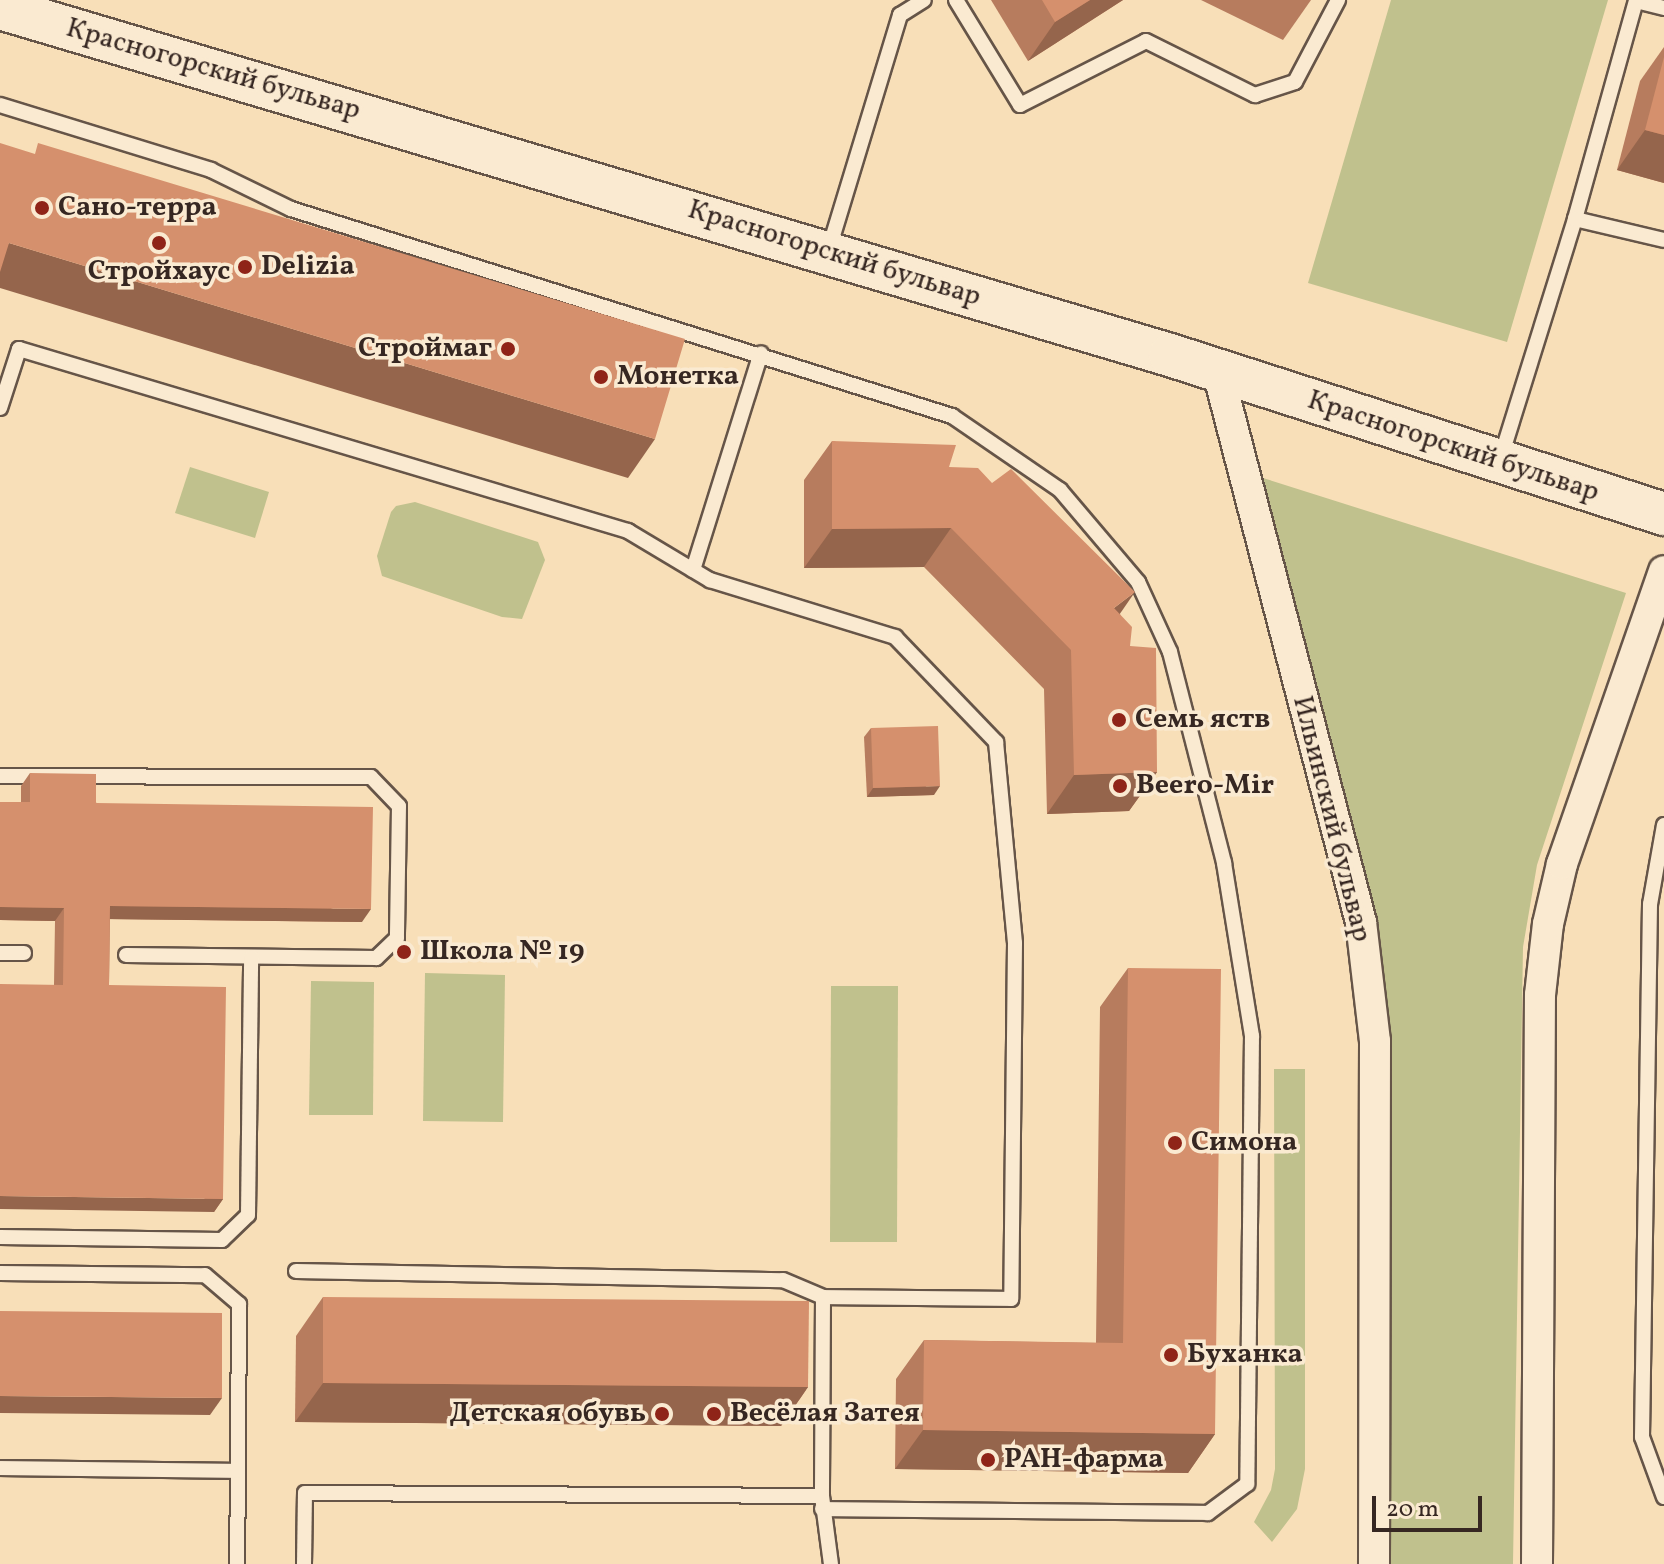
<!DOCTYPE html>
<html>
<head>
<meta charset="utf-8">
<style>
	body { margin:0 }
	#map { position:relative; width:1664px; height:1564px; overflow:hidden; background:#f8dfb8; font-family:Vollkorn,serif }
	div>[style] { position:absolute }
	[style*='--x'] { left:calc(var(--x)*1px); top:calc(var(--y)*1px); width:calc(var(--w)*1px); rotate:calc(var(--a)*1deg) }
	.green>* { inset:0; background:#c0c18d }
	.roads { filter:drop-shadow(2px 0 #665548) drop-shadow(-2px 0 #665548) drop-shadow(0 2px #665548) drop-shadow(0 -2px #665548) }
	.lane>* { height:14px; margin:-7px; padding:0 7px; transform-origin:7px; border-radius:7px; background:#faead1 }
	.street>* { height:30px; margin:-15px; padding:0 15px; transform-origin:15px; border-radius:15px; background:#faead1 }
	.secondary>* { height:42px; margin:-21px; padding:0 21px; transform-origin:21px; border-radius:21px; background:#faead1 }
	.wall>* { inset:0; background:#b77c5e }
	.shaded-wall>* { inset:0; background:#95654c }
	.building>* { inset:0; background:#d5906d }
	.dots>* { width:22px; height:22px; translate:-50% -50%; box-sizing:border-box; border:4px solid #faead1; border-radius:50% }
	span { translate:-50% -50%; white-space:nowrap; text-align:center; line-height:1.15; -webkit-text-stroke:7px #faead1; paint-order:stroke }
	.street-label { font-size:28px; color:#362722 }
	.poi-label { font-size:28px; color:#362722; font-weight:700 }
	.left { translate:0 -50%; text-align:left }
	.right { translate:-100% -50%; text-align:right }
	.scale { position:absolute; left:1372px; top:1496px; width:110px; height:36px; box-sizing:border-box; border:4px solid #362722; border-top:0; padding-left:10px; font-size:24px; line-height:28px; white-space:nowrap; color:#362722; -webkit-text-stroke:6px #faead1; paint-order:stroke }
</style>
</head>
<body>
<div id="map">
	<div class="green">
		<div style="clip-path:polygon(1391px 0,1608px 0,1507px 342px,1308px 283px)"></div>
		<div style="clip-path:polygon(190px 467px,269px 492px,255px 538px,175px 513px)"></div>
		<div style="clip-path:polygon(1263px 478px,1626px 593px,1537px 865px,1523px 947px,1513px 1564px,1391px 1564px,1389px 1039px,1377px 921px)"></div>
		<div style="clip-path:polygon(415px 502px,538px 542px,545px 560px,522px 619px,502px 617px,382px 576px,377px 556px,391px 512px,396px 506px)"></div>
		<div style="clip-path:polygon(425px 973px,505px 975px,503px 1122px,423px 1121px)"></div>
		<div style="clip-path:polygon(311px 981px,374px 982px,373px 1115px,309px 1115px)"></div>
		<div style="clip-path:polygon(831px 986px,898px 986px,897px 1242px,830px 1242px)"></div>
		<div style="clip-path:polygon(1274px 1069px,1305px 1069px,1305px 1469px,1297px 1509px,1272px 1542px,1254px 1522px,1271px 1490px,1275px 1469px)"></div>
	</div>
	<div class="roads">
		<div class="lane">
			<div style="--x:956;--y:0;--w:123;--a:58.6"></div>
			<div style="--x:1020;--y:105;--w:141;--a:-26.9"></div>
			<div style="--x:1146;--y:41;--w:122;--a:26.4"></div>
			<div style="--x:1255;--y:95;--w:42;--a:-18"></div>
			<div style="--x:1295;--y:82;--w:93;--a:-62.3"></div>
			<div style="--x:0;--y:105;--w:221;--a:17.1"></div>
			<div style="--x:211;--y:170;--w:89;--a:26"></div>
			<div style="--x:291;--y:209;--w:693;--a:17.39"></div>
			<div style="--x:952;--y:416;--w:131;--a:34.4"></div>
			<div style="--x:1060;--y:490;--w:121;--a:49.7"></div>
			<div style="--x:1138;--y:582;--w:77;--a:65.4"></div>
			<div style="--x:1170;--y:652;--w:218;--a:75.6"></div>
			<div style="--x:1224;--y:863;--w:175;--a:80.8"></div>
			<div style="--x:1252;--y:1036;--w:448;--a:90.6"></div>
			<div style="--x:1247;--y:1484;--w:49;--a:143.4"></div>
			<div style="--x:1208;--y:1513;--w:386;--a:-179.4"></div>
			<div style="--x:1575;--y:219;--w:226;--a:-74.4"></div>
			<div style="--x:1636;--y:1;--w:29;--a:14"></div>
			<div style="--x:828;--y:252;--w:248;--a:-73.1"></div>
			<div style="--x:900;--y:15;--w:28;--a:-32"></div>
			<div style="--x:0;--y:408;--w:62;--a:-72.1"></div>
			<div style="--x:19;--y:349;--w:636;--a:16.64"></div>
			<div style="--x:628;--y:531;--w:96;--a:30.9"></div>
			<div style="--x:710;--y:580;--w:194;--a:17.1"></div>
			<div style="--x:895;--y:637;--w:146;--a:46.1"></div>
			<div style="--x:996;--y:742;--w:202;--a:84.6"></div>
			<div style="--x:1015;--y:943;--w:356;--a:90.6"></div>
			<div style="--x:1011;--y:1299;--w:188;--a:-179.4"></div>
			<div style="--x:1500;--y:460;--w:252;--a:-72.7"></div>
			<div style="--x:1575;--y:219;--w:91;--a:13.3"></div>
			<div style="--x:693;--y:570;--w:227;--a:-72.6"></div>
			<div style="--x:0;--y:776;--w:371;--a:0.2"></div>
			<div style="--x:371;--y:777;--w:40;--a:46"></div>
			<div style="--x:399;--y:806;--w:132;--a:90.9"></div>
			<div style="--x:397;--y:938;--w:29;--a:136"></div>
			<div style="--x:376;--y:958;--w:250;--a:-179.3"></div>
			<div style="--x:1664;--y:825;--w:80;--a:100"></div>
			<div style="--x:1650;--y:904;--w:533;--a:90.86"></div>
			<div style="--x:1642;--y:1437;--w:64;--a:69.9"></div>
			<div style="--x:0;--y:953;--w:24;--a:0"></div>
			<div style="--x:0;--y:1237;--w:222;--a:0.8"></div>
			<div style="--x:222;--y:1240;--w:36;--a:-44"></div>
			<div style="--x:248;--y:1215;--w:258;--a:-89.3"></div>
			<div style="--x:296;--y:1271;--w:487;--a:1.1"></div>
			<div style="--x:783;--y:1280;--w:43;--a:23"></div>
			<div style="--x:823;--y:1297;--w:199;--a:90.3"></div>
			<div style="--x:822;--y:1496;--w:69;--a:82.5"></div>
			<div style="--x:0;--y:1273;--w:205;--a:0.6"></div>
			<div style="--x:205;--y:1275;--w:45;--a:40.5"></div>
			<div style="--x:239;--y:1304;--w:260;--a:90.4"></div>
			<div style="--x:0;--y:1468;--w:238;--a:0.7"></div>
			<div style="--x:304;--y:1564;--w:71;--a:-89.2"></div>
			<div style="--x:305;--y:1493;--w:517;--a:0.33"></div>
		</div>
		<div class="street">
			<div style="--x:1218;--y:372;--w:568;--a:75.43"></div>
			<div style="--x:1361;--y:922;--w:120;--a:83.3"></div>
			<div style="--x:1375;--y:1041;--w:523;--a:90.11"></div>
			<div style="--x:1537;--y:1564;--w:569;--a:-89.7"></div>
			<div style="--x:1540;--y:995;--w:71;--a:-83.6"></div>
			<div style="--x:1548;--y:924;--w:62;--a:-76.9"></div>
			<div style="--x:1562;--y:864;--w:310;--a:-70.8"></div>
		</div>
		<div class="secondary">
			<div style="--x:0;--y:8;--w:1220;--a:16.52"></div>
			<div style="--x:1170;--y:355;--w:519;--a:17.84"></div>
		</div>
	</div>
	<div class="wall">
		<div style="clip-path:polygon(991px 0,1123px 0,1028px 61px)"></div>
		<div style="clip-path:polygon(1201px 0,1311px 0,1283px 40px)"></div>
		<div style="clip-path:polygon(1664px 47px,1664px 183px,1617px 170px,1640px 81px)"></div>
		<div style="clip-path:polygon(832px 441px,949px 467px,1120px 614px,1130px 646px,1157px 772px,1129px 811px,1047px 814px,1044px 689px,924px 567px,804px 568px,804px 480px)"></div>
		<div style="clip-path:polygon(871px 728px,934px 795px,867px 797px,864px 737px)"></div>
		<div style="clip-path:polygon(30px 773px,362px 922px,110px 919px,109px 985px,223px 1199px,214px 1212px,54px 985px,55px 921px,0 920px,0 802px,21px 802px,21px 786px)"></div>
		<div style="clip-path:polygon(1128px 968px,1215px 1434px,1188px 1473px,895px 1469px,896px 1379px,924px 1340px,1096px 1343px,1100px 1007px)"></div>
		<div style="clip-path:polygon(323px 1297px,808px 1387px,781px 1426px,295px 1422px,296px 1336px)"></div>
	</div>
	<div class="shaded-wall">
		<div style="clip-path:polygon(1090px 0,1123px 0,1028px 61px,1055px 22px)"></div>
		<div style="clip-path:polygon(1645px 130px,1664px 135px,1664px 183px,1617px 170px)"></div>
		<div style="clip-path:polygon(9px 243px,655px 439px,628px 478px,0 288px,0 255px)"></div>
		<div style="clip-path:polygon(951px 528px,924px 567px,804px 568px,832px 529px)"></div>
		<div style="clip-path:polygon(1135px 592px,1108px 631px,1114px 608px)"></div>
		<div style="clip-path:polygon(1157px 772px,1129px 811px,1047px 814px,1074px 775px)"></div>
		<div style="clip-path:polygon(940px 786px,934px 795px,867px 797px,873px 788px)"></div>
		<div style="clip-path:polygon(110px 906px,371px 909px,362px 922px,101px 919px)"></div>
		<div style="clip-path:polygon(0 907px,64px 908px,55px 921px,0 920px)"></div>
		<div style="clip-path:polygon(0 1196px,223px 1199px,214px 1212px,0 1209px)"></div>
		<div style="clip-path:polygon(323px 1383px,808px 1387px,781px 1426px,295px 1422px)"></div>
		<div style="clip-path:polygon(0 1396px,222px 1398px,210px 1415px,0 1413px)"></div>
		<div style="clip-path:polygon(923px 1430px,1215px 1434px,1188px 1473px,895px 1469px)"></div>
	</div>
	<div class="building">
		<div style="clip-path:polygon(1042px 0,1090px 0,1055px 22px)"></div>
		<div style="clip-path:polygon(1664px 57px,1664px 135px,1645px 130px)"></div>
		<div style="clip-path:polygon(0 143px,35px 154px,38px 143px,685px 339px,655px 439px,9px 243px,0 272px)"></div>
		<div style="clip-path:polygon(832px 441px,956px 445px,949px 467px,978px 468px,992px 483px,1011px 469px,1135px 592px,1114px 608px,1132px 627px,1130px 646px,1156px 648px,1157px 772px,1074px 775px,1071px 650px,951px 528px,832px 529px)"></div>
		<div style="clip-path:polygon(938px 726px,940px 786px,873px 788px,871px 728px)"></div>
		<div style="clip-path:polygon(30px 773px,96px 774px,96px 803px,373px 807px,371px 909px,110px 906px,109px 985px,226px 987px,223px 1199px,0 1196px,0 984px,63px 985px,64px 908px,0 907px,0 802px,30px 802px)"></div>
		<div style="clip-path:polygon(1128px 968px,1221px 969px,1215px 1434px,923px 1430px,924px 1340px,1123px 1343px)"></div>
		<div style="clip-path:polygon(323px 1297px,809px 1301px,808px 1387px,323px 1383px)"></div>
		<div style="clip-path:polygon(0 1311px,222px 1313px,222px 1398px,0 1396px)"></div>
	</div>
	<div class="dots">
		<div style="left:42px;top:208px;background:#8f2418"></div>
		<div style="left:159px;top:243px;background:#8f2418"></div>
		<div style="left:245px;top:267px;background:#8f2418"></div>
		<div style="left:508px;top:349px;background:#8f2418"></div>
		<div style="left:601px;top:377px;background:#8f2418"></div>
		<div style="left:1119px;top:720px;background:#8f2418"></div>
		<div style="left:1120px;top:786px;background:#8f2418"></div>
		<div style="left:404px;top:952px;background:#8f2418"></div>
		<div style="left:1175px;top:1143px;background:#8f2418"></div>
		<div style="left:1171px;top:1355px;background:#8f2418"></div>
		<div style="left:662px;top:1414px;background:#8f2418"></div>
		<div style="left:714px;top:1414px;background:#8f2418"></div>
		<div style="left:988px;top:1460px;background:#8f2418"></div>
	</div>
	<div class="street-label">
		<span style="left:213px;top:70px;rotate:16deg">Красногорский бульвар</span>
		<span style="left:834px;top:254px;rotate:17deg">Красногорский бульвар</span>
		<span style="left:1453px;top:447px;rotate:18deg">Красногорский бульвар</span>
		<span style="left:1331px;top:819px;rotate:76deg">Ильинский бульвар</span>
	</div>
	<div class="poi-label">
		<span class="left" style="left:58px;top:208px">Сано-терра</span>
		<span class="left" style="left:261px;top:267px">Delizia</span>
		<span style="left:159px;top:272px">Стройхаус</span>
		<span class="right" style="left:492px;top:349px">Строймаг</span>
		<span class="left" style="left:617px;top:377px">Монетка</span>
		<span class="left" style="left:1135px;top:720px">Семь яств</span>
		<span class="left" style="left:1136px;top:786px">Beero-Mir</span>
		<span class="left" style="left:420px;top:952px">Школа № 19</span>
		<span class="left" style="left:1191px;top:1143px">Симона</span>
		<span class="left" style="left:1187px;top:1355px">Буханка</span>
		<span class="right" style="left:646px;top:1414px">Детская обувь</span>
		<span class="left" style="left:730px;top:1414px">Весёлая Затея</span>
		<span class="left" style="left:1004px;top:1460px">РАН-фарма</span>
	</div>
	<div class="scale">20 m</div>
</div>
</body>
</html>
